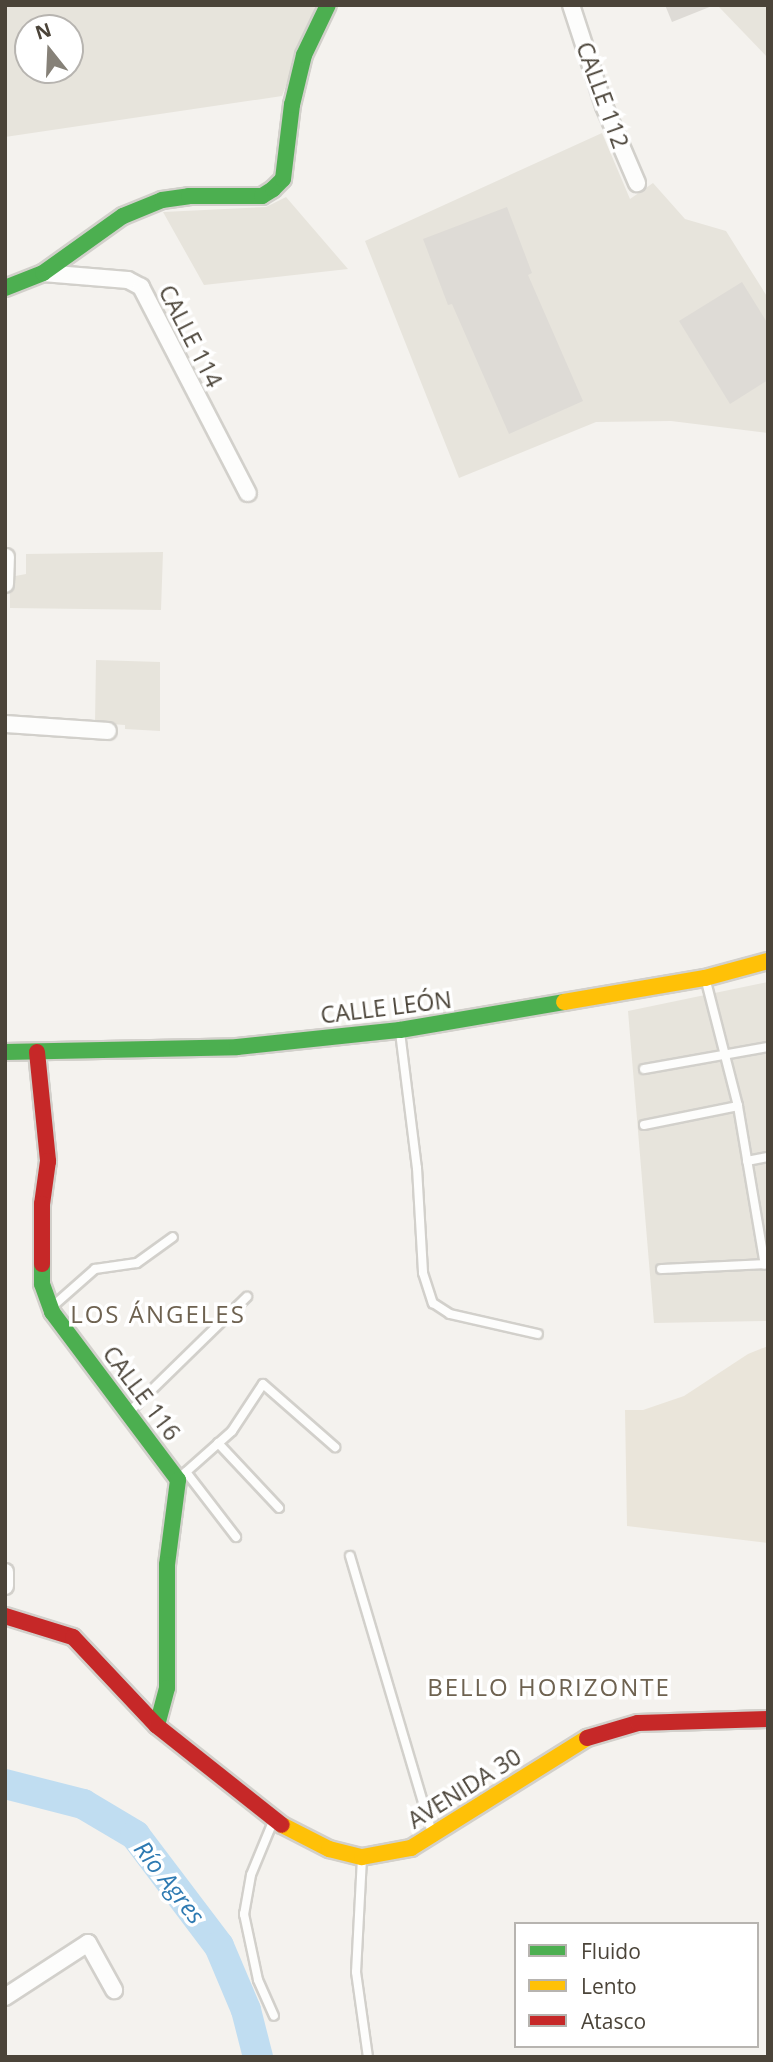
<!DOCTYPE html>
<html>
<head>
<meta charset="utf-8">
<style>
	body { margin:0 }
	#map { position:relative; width:773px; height:2062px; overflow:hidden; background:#f4f2ee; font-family:"Open Sans",sans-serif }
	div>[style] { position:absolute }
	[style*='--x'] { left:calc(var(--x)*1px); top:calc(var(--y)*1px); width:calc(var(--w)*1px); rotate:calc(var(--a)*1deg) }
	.residential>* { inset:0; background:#e7e4dc }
	.education>* { inset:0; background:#eae5da }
	.river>* { height:30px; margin:-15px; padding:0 15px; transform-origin:15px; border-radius:15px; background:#c0ddf1 }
	.building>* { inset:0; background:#dedbd6 }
	.roads { filter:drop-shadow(2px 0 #d2d0cb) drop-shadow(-2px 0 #d2d0cb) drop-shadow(0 2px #d2d0cb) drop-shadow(0 -2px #d2d0cb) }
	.lane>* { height:8px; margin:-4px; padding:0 4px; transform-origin:4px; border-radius:4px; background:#fdfdfc }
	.street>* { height:16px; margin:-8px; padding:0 8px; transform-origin:8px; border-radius:8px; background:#fdfdfc }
	.fast>* { height:16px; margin:-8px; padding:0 8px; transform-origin:8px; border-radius:8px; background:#4caf50 }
	.slow>* { height:16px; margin:-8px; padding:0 8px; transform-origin:8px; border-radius:8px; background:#ffc107 }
	.jam>* { height:16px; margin:-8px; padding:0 8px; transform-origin:8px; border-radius:8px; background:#c62828 }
	span { translate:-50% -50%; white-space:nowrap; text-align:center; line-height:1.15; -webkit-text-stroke:7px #fff; paint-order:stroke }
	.street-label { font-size:23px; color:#4b4439 }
	.neighbourhood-label { font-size:24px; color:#6e6250; letter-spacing:2px }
	.water-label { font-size:24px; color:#2e7ab2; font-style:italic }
	.frame { position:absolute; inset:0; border:7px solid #4b4439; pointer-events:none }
	.legend { position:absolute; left:514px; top:1922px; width:245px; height:126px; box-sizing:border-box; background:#fff; border:2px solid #b7b4b0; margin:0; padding:9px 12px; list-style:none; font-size:21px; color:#4b4439 }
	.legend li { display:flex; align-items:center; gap:14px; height:35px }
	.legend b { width:35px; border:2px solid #b7b4b0 }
	.north { position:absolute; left:14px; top:14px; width:70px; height:70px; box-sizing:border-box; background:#fff; border:2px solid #b7b4b0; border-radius:50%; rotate:342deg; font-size:19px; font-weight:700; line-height:28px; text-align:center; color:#4b4439 }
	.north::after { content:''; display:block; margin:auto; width:24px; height:32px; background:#868178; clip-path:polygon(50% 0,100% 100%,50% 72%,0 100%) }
</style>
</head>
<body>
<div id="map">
	<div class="residential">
		<div style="clip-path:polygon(evenodd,5px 5px,316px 5px,282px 96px,5px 137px,5px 5px,28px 28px,70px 28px,70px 70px,28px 70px,28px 28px)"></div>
		<div style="clip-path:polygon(718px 5px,768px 5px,768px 58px,719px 7px)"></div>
		<div style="clip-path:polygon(602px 133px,630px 199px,653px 183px,685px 219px,726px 231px,768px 298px,768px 433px,671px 421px,596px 422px,459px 478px,365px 241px)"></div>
		<div style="clip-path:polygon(286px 197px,348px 269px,204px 285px,163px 212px,266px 207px)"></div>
		<div style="clip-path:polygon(163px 552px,161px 610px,10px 608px,10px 577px,26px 574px,26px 554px)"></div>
		<div style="clip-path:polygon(96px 660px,160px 662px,160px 731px,125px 729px,125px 725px,95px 723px)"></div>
		<div style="clip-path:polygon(768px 982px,768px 1321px,654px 1323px,628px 1011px)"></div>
	</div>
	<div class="education">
		<div style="clip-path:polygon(768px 1346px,768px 1543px,627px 1526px,625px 1410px,643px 1410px,684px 1396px,748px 1354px)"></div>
	</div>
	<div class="river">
		<div style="--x:5;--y:1784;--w:81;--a:14.4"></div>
		<div style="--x:83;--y:1804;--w:61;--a:30.8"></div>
		<div style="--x:135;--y:1835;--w:139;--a:52.9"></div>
		<div style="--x:219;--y:1946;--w:69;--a:67.1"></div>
		<div style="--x:246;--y:2010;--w:49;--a:75.7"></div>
	</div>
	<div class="building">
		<div style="clip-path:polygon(665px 5px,712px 5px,712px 6px,672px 22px)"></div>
		<div style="clip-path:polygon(507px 207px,532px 273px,528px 275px,583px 401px,509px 434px,452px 304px,448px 305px,423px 239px)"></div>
		<div style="clip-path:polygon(742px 282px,768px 324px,768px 380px,730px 404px,679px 321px)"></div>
	</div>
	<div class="roads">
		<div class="lane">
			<div style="--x:400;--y:1032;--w:137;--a:82.9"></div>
			<div style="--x:417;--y:1168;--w:105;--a:86.7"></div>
			<div style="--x:423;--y:1273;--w:32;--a:72"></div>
			<div style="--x:433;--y:1303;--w:20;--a:33"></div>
			<div style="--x:450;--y:1314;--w:90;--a:12.8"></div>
			<div style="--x:644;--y:1069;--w:126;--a:-10.1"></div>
			<div style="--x:738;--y:1106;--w:161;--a:80.4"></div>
			<div style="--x:644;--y:1125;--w:96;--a:-11.4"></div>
			<div style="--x:738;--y:1106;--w:129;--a:-104.4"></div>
			<div style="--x:747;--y:1161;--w:21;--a:-11"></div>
			<div style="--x:661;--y:1269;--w:107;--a:-2.7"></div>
			<div style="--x:53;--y:1306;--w:56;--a:-41.4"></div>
			<div style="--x:95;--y:1269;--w:42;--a:-8.1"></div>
			<div style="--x:137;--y:1263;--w:44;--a:-35.8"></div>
			<div style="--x:129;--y:1412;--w:165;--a:-44.3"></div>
			<div style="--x:218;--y:1443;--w:89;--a:46.8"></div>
			<div style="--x:186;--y:1472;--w:82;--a:52.4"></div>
			<div style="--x:178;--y:1479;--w:72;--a:-41.6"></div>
			<div style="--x:232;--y:1431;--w:56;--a:-56.6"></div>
			<div style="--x:263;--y:1384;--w:96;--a:41.2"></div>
			<div style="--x:350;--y:1556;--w:289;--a:73.5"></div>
			<div style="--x:272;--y:1824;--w:55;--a:112.4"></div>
			<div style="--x:251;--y:1875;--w:40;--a:100"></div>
			<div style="--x:244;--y:1914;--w:67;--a:78"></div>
			<div style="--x:258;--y:1980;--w:39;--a:66"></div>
			<div style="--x:362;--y:1858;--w:114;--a:93"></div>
			<div style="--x:356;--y:1972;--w:86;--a:82"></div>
		</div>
		<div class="street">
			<div style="--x:571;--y:5;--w:106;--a:71.9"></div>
			<div style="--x:604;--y:106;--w:84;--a:66.8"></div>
			<div style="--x:43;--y:273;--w:85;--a:4.7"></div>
			<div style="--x:128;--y:280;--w:15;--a:28"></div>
			<div style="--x:141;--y:287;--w:232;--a:62.6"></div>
			<div style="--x:5;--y:584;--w:27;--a:-88"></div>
			<div style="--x:5;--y:724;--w:103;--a:3.9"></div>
			<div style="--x:5;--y:1572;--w:14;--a:90"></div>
			<div style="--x:5;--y:1997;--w:99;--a:-33"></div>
			<div style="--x:88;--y:1943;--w:54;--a:61"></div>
		</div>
		<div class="fast">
			<div style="--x:5;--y:288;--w:41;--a:-21.5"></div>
			<div style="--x:43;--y:273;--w:98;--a:-35.5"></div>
			<div style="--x:123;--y:216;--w:42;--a:-22.3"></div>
			<div style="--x:162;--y:200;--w:27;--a:-8"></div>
			<div style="--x:189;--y:196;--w:73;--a:0"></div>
			<div style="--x:262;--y:196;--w:13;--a:-32"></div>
			<div style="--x:273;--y:189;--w:14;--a:-45"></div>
			<div style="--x:283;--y:179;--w:75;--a:-83.1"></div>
			<div style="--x:292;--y:105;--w:51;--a:-76.5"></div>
			<div style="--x:304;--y:55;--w:55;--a:-64.4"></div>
			<div style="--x:5;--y:1052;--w:232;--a:-1.2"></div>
			<div style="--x:237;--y:1047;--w:164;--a:-6"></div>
			<div style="--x:400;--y:1030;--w:166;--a:-9.7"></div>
			<div style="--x:42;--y:1264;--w:20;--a:90"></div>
			<div style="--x:42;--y:1284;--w:30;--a:70"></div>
			<div style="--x:52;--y:1312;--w:210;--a:53.1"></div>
			<div style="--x:178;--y:1480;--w:86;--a:97.4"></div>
			<div style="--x:167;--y:1565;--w:123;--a:90"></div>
			<div style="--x:167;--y:1688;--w:39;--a:105"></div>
		</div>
		<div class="slow">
			<div style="--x:564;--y:1002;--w:143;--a:-9.7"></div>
			<div style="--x:705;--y:978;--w:65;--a:-15.1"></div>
			<div style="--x:282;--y:1825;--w:53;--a:27.1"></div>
			<div style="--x:329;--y:1849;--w:34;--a:14"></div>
			<div style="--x:362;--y:1857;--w:50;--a:-10.4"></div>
			<div style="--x:411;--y:1848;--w:208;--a:-32"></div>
		</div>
		<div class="jam">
			<div style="--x:37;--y:1052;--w:110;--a:84.2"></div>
			<div style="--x:48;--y:1161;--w:43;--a:97.9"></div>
			<div style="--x:42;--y:1204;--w:60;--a:90"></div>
			<div style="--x:5;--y:1616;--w:71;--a:17.2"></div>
			<div style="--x:73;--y:1637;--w:122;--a:46.7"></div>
			<div style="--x:157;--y:1726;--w:159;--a:38.4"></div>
			<div style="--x:587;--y:1738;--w:53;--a:-16.4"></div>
			<div style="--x:638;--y:1723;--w:130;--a:-1.8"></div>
		</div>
	</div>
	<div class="street-label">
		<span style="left:603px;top:95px;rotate:70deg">CALLE 112</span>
		<span style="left:191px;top:336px;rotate:63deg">CALLE 114</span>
		<span style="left:386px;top:1007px;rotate:-7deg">CALLE LEÓN</span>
		<span style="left:142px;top:1393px;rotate:53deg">CALLE 116</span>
		<span style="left:464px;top:1788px;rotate:-32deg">AVENIDA 30</span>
	</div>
	<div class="neighbourhood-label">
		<span style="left:158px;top:1314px">LOS ÁNGELES</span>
		<span style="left:549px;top:1687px">BELLO HORIZONTE</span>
	</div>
	<div class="water-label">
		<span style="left:170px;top:1882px;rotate:52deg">Río Agres</span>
	</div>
	<div class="frame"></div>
	<ul class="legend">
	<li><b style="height:9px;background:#4caf50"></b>Fluido</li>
	<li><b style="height:9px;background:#ffc107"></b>Lento</li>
	<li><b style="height:9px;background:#c62828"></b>Atasco</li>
	</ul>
	<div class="north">N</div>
</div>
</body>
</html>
